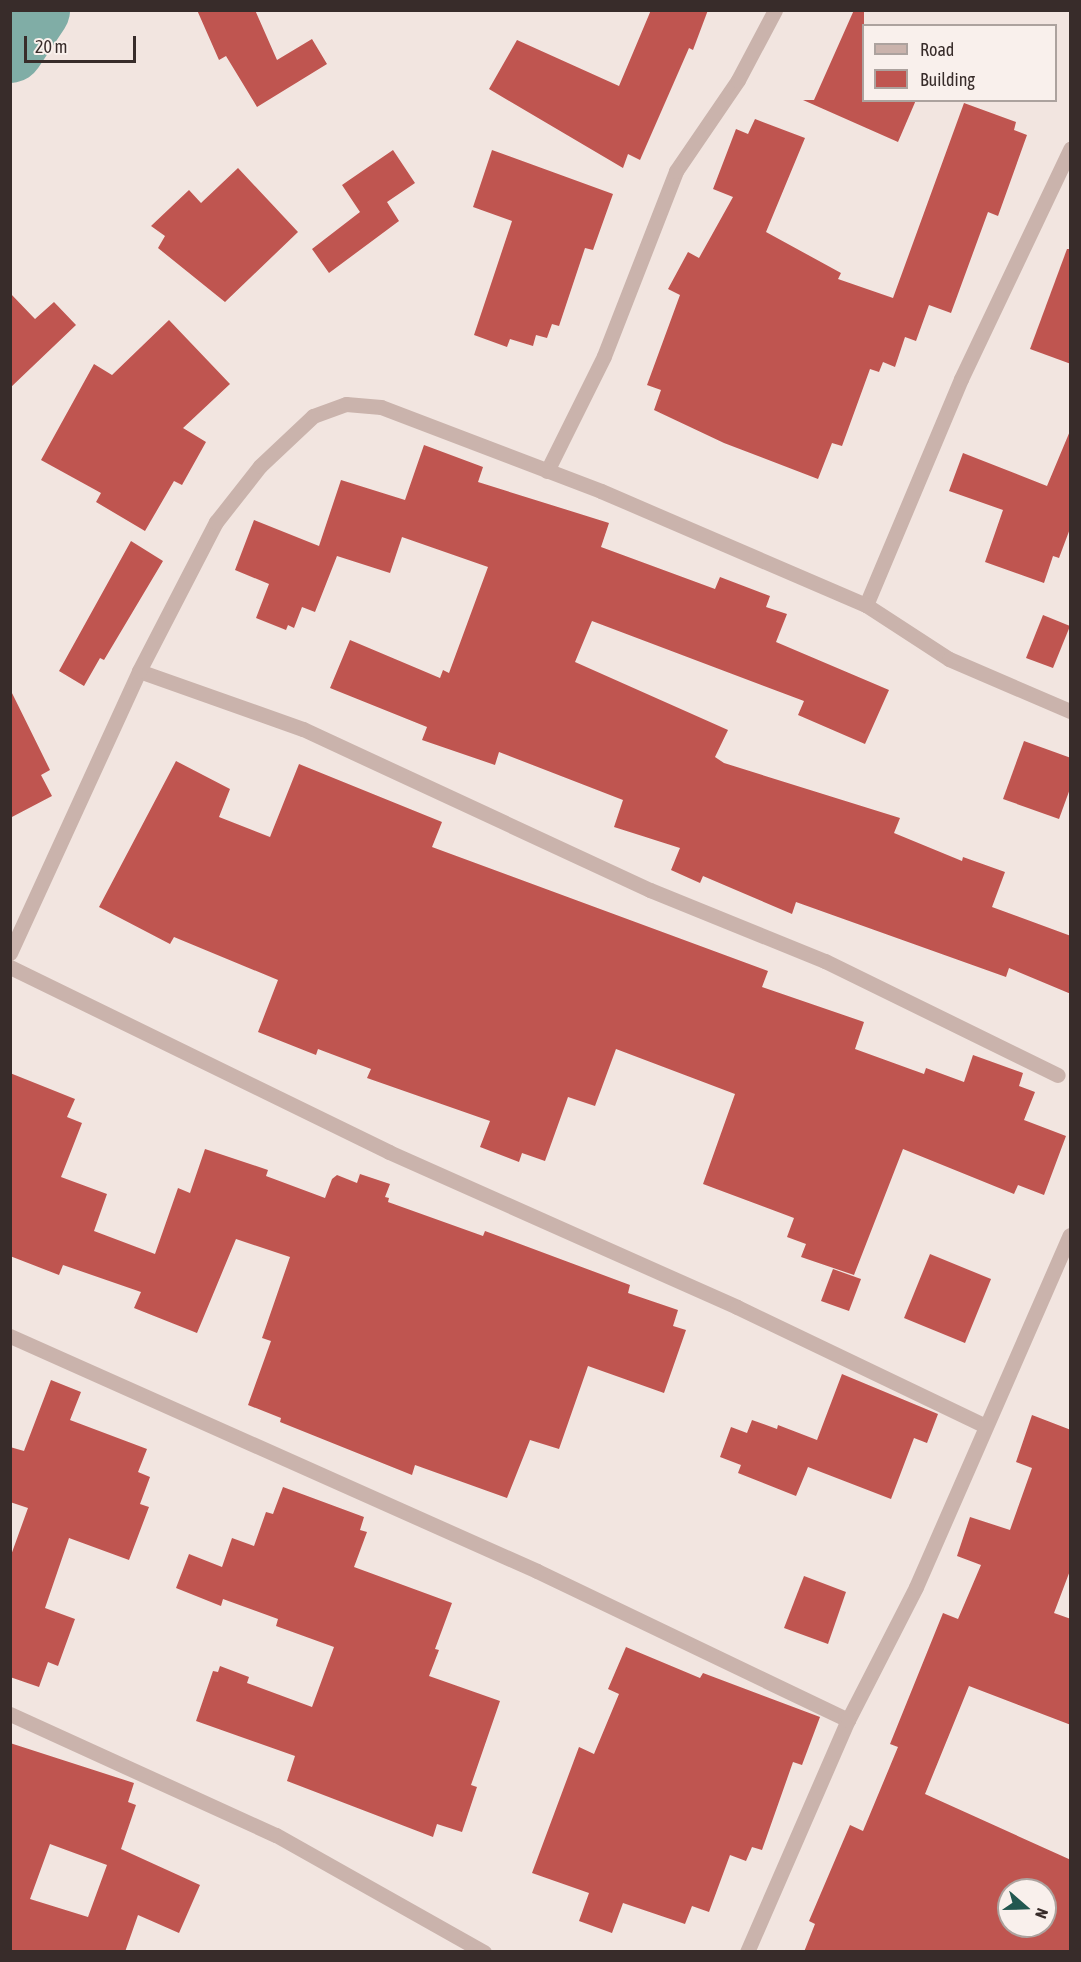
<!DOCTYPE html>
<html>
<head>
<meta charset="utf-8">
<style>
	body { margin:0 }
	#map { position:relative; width:1081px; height:1962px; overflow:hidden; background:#f2e5e0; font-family:"Asap Condensed",sans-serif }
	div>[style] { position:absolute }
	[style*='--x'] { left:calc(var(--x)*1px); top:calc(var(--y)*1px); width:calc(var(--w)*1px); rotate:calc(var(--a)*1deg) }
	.river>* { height:68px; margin:-34px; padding:0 34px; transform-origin:34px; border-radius:34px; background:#80ada6 }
	.building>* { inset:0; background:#bf5550 }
	.minor>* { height:15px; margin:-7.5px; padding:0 7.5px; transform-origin:7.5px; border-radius:7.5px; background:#cab3ac }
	span { translate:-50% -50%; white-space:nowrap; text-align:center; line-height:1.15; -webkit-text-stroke:6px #f9f0ec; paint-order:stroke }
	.frame { position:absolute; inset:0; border:12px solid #382c2a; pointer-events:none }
	.legend { position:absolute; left:862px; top:24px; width:195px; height:78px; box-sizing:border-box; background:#f9f0ec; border:2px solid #aca29e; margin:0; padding:8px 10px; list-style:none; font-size:18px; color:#382c2a }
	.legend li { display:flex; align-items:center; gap:12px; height:30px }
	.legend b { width:30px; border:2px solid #aca29e }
	.north { position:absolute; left:997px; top:1878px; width:60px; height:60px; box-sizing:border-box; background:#f9f0ec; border:2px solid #aca29e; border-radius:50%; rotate:110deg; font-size:16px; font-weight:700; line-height:24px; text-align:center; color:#382c2a }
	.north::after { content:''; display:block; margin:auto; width:21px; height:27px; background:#225750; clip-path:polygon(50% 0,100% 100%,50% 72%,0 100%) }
	.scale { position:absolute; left:24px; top:36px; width:112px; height:27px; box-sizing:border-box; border:3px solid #382c2a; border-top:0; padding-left:8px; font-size:18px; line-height:21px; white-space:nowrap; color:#382c2a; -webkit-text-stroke:4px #f9f0ec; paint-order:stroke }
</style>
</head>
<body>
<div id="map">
	<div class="river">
		<div style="--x:10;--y:49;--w:47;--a:-56.3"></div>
	</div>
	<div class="building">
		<div style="clip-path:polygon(197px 10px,255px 10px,277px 60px,312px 39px,327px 64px,257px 107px,226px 56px,219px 60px)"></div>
		<div style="clip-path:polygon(651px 10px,708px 10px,693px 50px,689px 48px,640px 160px,628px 154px,623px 168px,489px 89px,517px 40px,619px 86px)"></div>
		<div style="clip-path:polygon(854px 10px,864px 10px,864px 100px,916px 100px,898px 142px,803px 100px,814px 100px)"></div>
		<div style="clip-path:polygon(964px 103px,1016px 122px,1014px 130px,1027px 135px,998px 216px,988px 212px,951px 313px,929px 305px,916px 341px,905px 337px,895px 367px,883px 362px,879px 372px,870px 369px,842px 446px,832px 443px,818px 479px,724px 443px,654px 410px,661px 390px,647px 385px,680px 295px,668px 289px,688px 252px,699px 258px,733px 197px,713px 189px,736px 129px,748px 134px,755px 119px,805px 138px,766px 232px,841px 273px,838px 279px,893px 298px)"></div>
		<div style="clip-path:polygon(393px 150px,415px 183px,387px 202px,399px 221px,329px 273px,312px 249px,360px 212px,342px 185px)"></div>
		<div style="clip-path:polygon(492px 150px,613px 194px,593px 250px,585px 248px,559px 326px,552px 324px,547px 338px,536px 335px,533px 346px,510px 339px,507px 347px,474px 335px,512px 221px,473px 207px)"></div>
		<div style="clip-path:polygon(238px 168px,298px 232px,225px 302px,158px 248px,165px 236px,151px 226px,189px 190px,201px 203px)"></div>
		<div style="clip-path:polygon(1067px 249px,1071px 249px,1071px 364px,1030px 349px)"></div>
		<div style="clip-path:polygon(10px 293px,35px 319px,54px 302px,76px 325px,10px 388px)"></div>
		<div style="clip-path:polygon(169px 320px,230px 384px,183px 428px,206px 442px,182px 485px,174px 481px,145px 531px,96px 502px,101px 493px,41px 460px,94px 364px,112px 375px)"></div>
		<div style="clip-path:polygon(1070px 431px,1071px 526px,1059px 558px,1053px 556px,1044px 583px,985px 562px,1003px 510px,949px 491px,963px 453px,1047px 486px)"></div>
		<div style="clip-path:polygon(424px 445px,483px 467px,478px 482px,609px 523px,601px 547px,715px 589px,720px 577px,770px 596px,766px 607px,787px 614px,776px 642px,889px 690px,865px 744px,798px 715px,804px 701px,592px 621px,575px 662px,728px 730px,715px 757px,724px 763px,900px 818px,894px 833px,962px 861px,963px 857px,1005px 872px,992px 907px,1071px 936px,1071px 994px,1009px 968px,1006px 977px,796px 902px,792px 914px,703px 876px,700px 883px,671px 870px,680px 848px,614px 827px,623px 800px,499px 752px,495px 765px,422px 740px,427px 727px,330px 688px,350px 640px,440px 678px,443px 670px,449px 673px,488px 567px,402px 537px,390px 573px,337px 556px,315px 612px,302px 607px,294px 628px,288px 625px,286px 630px,256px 618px,269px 584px,235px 570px,254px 520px,319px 546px,341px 480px,405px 500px)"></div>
		<div style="clip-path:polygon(131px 541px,163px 561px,104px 660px,100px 658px,84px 686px,59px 671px)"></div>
		<div style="clip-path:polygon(1043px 615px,1070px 626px,1053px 668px,1026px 658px)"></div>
		<div style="clip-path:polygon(10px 689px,50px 770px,41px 775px,52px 796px,10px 818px)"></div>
		<div style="clip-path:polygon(1024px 741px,1071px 758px,1071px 786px,1059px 819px,1003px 799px)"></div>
		<div style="clip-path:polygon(176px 761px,230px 789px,219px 817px,270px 837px,299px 764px,442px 822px,432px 847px,768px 971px,762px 987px,864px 1022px,855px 1049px,924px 1074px,926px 1068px,964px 1082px,973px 1055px,1023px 1073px,1019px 1086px,1035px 1092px,1024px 1120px,1066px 1136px,1044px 1195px,1018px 1185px,1014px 1194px,903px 1149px,854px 1275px,801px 1257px,806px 1244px,787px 1237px,794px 1218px,703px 1184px,735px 1094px,616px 1049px,595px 1106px,568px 1097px,545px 1161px,522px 1153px,519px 1162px,480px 1147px,490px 1121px,367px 1078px,371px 1069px,318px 1049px,316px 1055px,258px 1032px,278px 980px,174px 937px,170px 944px,99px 907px)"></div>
		<div style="clip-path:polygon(10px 1073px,75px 1099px,67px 1117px,82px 1123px,61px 1177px,107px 1194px,94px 1231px,155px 1254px,178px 1188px,190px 1193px,205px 1149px,268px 1170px,266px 1176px,325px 1198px,332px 1179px,337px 1175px,357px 1183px,360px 1174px,390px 1184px,385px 1197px,389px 1198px,388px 1202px,483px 1236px,485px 1231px,630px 1285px,628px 1293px,678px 1310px,673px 1326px,686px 1330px,664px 1393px,588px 1366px,559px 1449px,530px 1440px,507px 1498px,415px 1465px,412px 1475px,280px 1422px,281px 1418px,248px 1405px,271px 1341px,262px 1338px,290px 1257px,236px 1239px,197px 1333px,134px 1308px,141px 1292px,63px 1265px,59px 1275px,10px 1256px)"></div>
		<div style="clip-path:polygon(930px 1254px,991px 1279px,965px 1343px,904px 1318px)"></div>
		<div style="clip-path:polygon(833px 1269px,861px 1279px,849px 1311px,821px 1301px)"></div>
		<div style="clip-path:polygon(842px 1374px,938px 1414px,927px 1443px,914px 1438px,891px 1499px,808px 1467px,796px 1496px,738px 1473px,741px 1465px,720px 1457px,731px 1427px,747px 1433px,752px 1420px,777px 1429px,778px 1425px,817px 1440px)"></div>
		<div style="clip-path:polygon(51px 1380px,81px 1392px,70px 1420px,147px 1449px,138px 1472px,150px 1477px,140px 1504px,149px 1507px,129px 1560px,69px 1538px,45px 1608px,75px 1619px,58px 1666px,48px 1662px,39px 1687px,10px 1677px,10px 1558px,28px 1508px,10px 1502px,10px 1447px,24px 1451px)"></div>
		<div style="clip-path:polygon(evenodd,1032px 1415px,1071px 1430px,1071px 1568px,1054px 1613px,1071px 1619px,1071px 1725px,969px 1686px,925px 1794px,1071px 1860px,1071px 1952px,804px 1952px,815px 1924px,809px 1921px,850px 1825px,863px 1831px,898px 1747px,890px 1744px,943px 1613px,958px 1619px,981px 1565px,957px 1556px,970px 1517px,1010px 1530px,1032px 1468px,1016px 1462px,1032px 1415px,1009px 1890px,1045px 1890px,1045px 1926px,1009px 1926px,1009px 1890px)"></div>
		<div style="clip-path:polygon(283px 1487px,364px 1517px,360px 1530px,367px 1532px,354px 1567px,452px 1603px,435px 1649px,439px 1650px,429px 1676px,500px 1701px,471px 1785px,477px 1787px,462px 1832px,437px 1824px,433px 1837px,287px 1781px,295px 1756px,196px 1721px,213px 1671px,218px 1672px,220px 1666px,249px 1677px,247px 1683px,312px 1707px,334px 1647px,276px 1626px,278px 1619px,223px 1599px,221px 1606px,176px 1588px,189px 1554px,222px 1567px,232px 1538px,254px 1546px,266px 1512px,273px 1514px)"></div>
		<div style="clip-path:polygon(804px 1576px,846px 1592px,828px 1644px,784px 1628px)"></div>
		<div style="clip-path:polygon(626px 1647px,700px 1678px,703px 1673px,820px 1717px,802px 1765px,793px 1762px,762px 1850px,752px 1847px,746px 1861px,730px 1855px,709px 1912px,692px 1906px,685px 1924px,623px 1903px,612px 1933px,579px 1921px,589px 1893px,532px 1873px,579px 1747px,594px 1754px,619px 1694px,608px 1689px)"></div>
		<div style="clip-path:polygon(evenodd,10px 1743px,134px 1783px,128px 1802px,136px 1805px,121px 1849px,200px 1885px,179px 1933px,138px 1915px,125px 1952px,10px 1952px,10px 1743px,50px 1844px,107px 1865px,88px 1917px,30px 1899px,50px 1844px)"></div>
	</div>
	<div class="minor">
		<div style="--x:547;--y:471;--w:128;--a:-63.6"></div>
		<div style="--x:604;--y:356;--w:199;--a:-68.7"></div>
		<div style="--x:676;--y:171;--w:110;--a:-55.7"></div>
		<div style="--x:738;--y:80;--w:79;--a:-62.1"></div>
		<div style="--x:866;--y:605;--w:245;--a:-67.2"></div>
		<div style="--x:961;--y:379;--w:255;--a:-64.6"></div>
		<div style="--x:139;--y:671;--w:174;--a:19.5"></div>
		<div style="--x:303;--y:729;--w:383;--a:24.9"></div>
		<div style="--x:650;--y:890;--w:189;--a:22.1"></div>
		<div style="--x:825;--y:961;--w:259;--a:26.1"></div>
		<div style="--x:10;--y:953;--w:310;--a:-65.4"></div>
		<div style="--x:139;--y:671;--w:168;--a:-62.7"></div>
		<div style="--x:216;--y:522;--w:71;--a:-51.8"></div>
		<div style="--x:260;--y:466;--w:73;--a:-43.3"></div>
		<div style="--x:313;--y:416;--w:35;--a:-20"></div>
		<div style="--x:346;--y:404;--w:35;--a:5"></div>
		<div style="--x:381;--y:407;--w:235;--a:20.9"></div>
		<div style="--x:601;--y:491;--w:288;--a:23.3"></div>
		<div style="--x:866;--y:605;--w:99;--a:33"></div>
		<div style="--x:949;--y:659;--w:132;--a:23.3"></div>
		<div style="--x:10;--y:967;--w:422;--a:26"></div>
		<div style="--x:389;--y:1152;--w:381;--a:24"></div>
		<div style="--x:737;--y:1307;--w:275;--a:25.6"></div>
		<div style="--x:10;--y:1336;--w:577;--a:24.03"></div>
		<div style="--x:537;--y:1571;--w:345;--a:25.6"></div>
		<div style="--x:10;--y:1714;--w:292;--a:24.5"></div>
		<div style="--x:276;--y:1835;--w:239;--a:29.4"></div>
		<div style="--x:747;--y:1952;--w:253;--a:-66.5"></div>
		<div style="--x:848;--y:1720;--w:149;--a:-62.9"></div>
		<div style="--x:916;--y:1587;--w:384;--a:-66.4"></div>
	</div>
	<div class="frame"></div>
	<ul class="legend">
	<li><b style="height:8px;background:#cab3ac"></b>Road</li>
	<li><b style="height:16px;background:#bf5550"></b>Building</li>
	</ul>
	<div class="north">N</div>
	<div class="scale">20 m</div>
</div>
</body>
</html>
